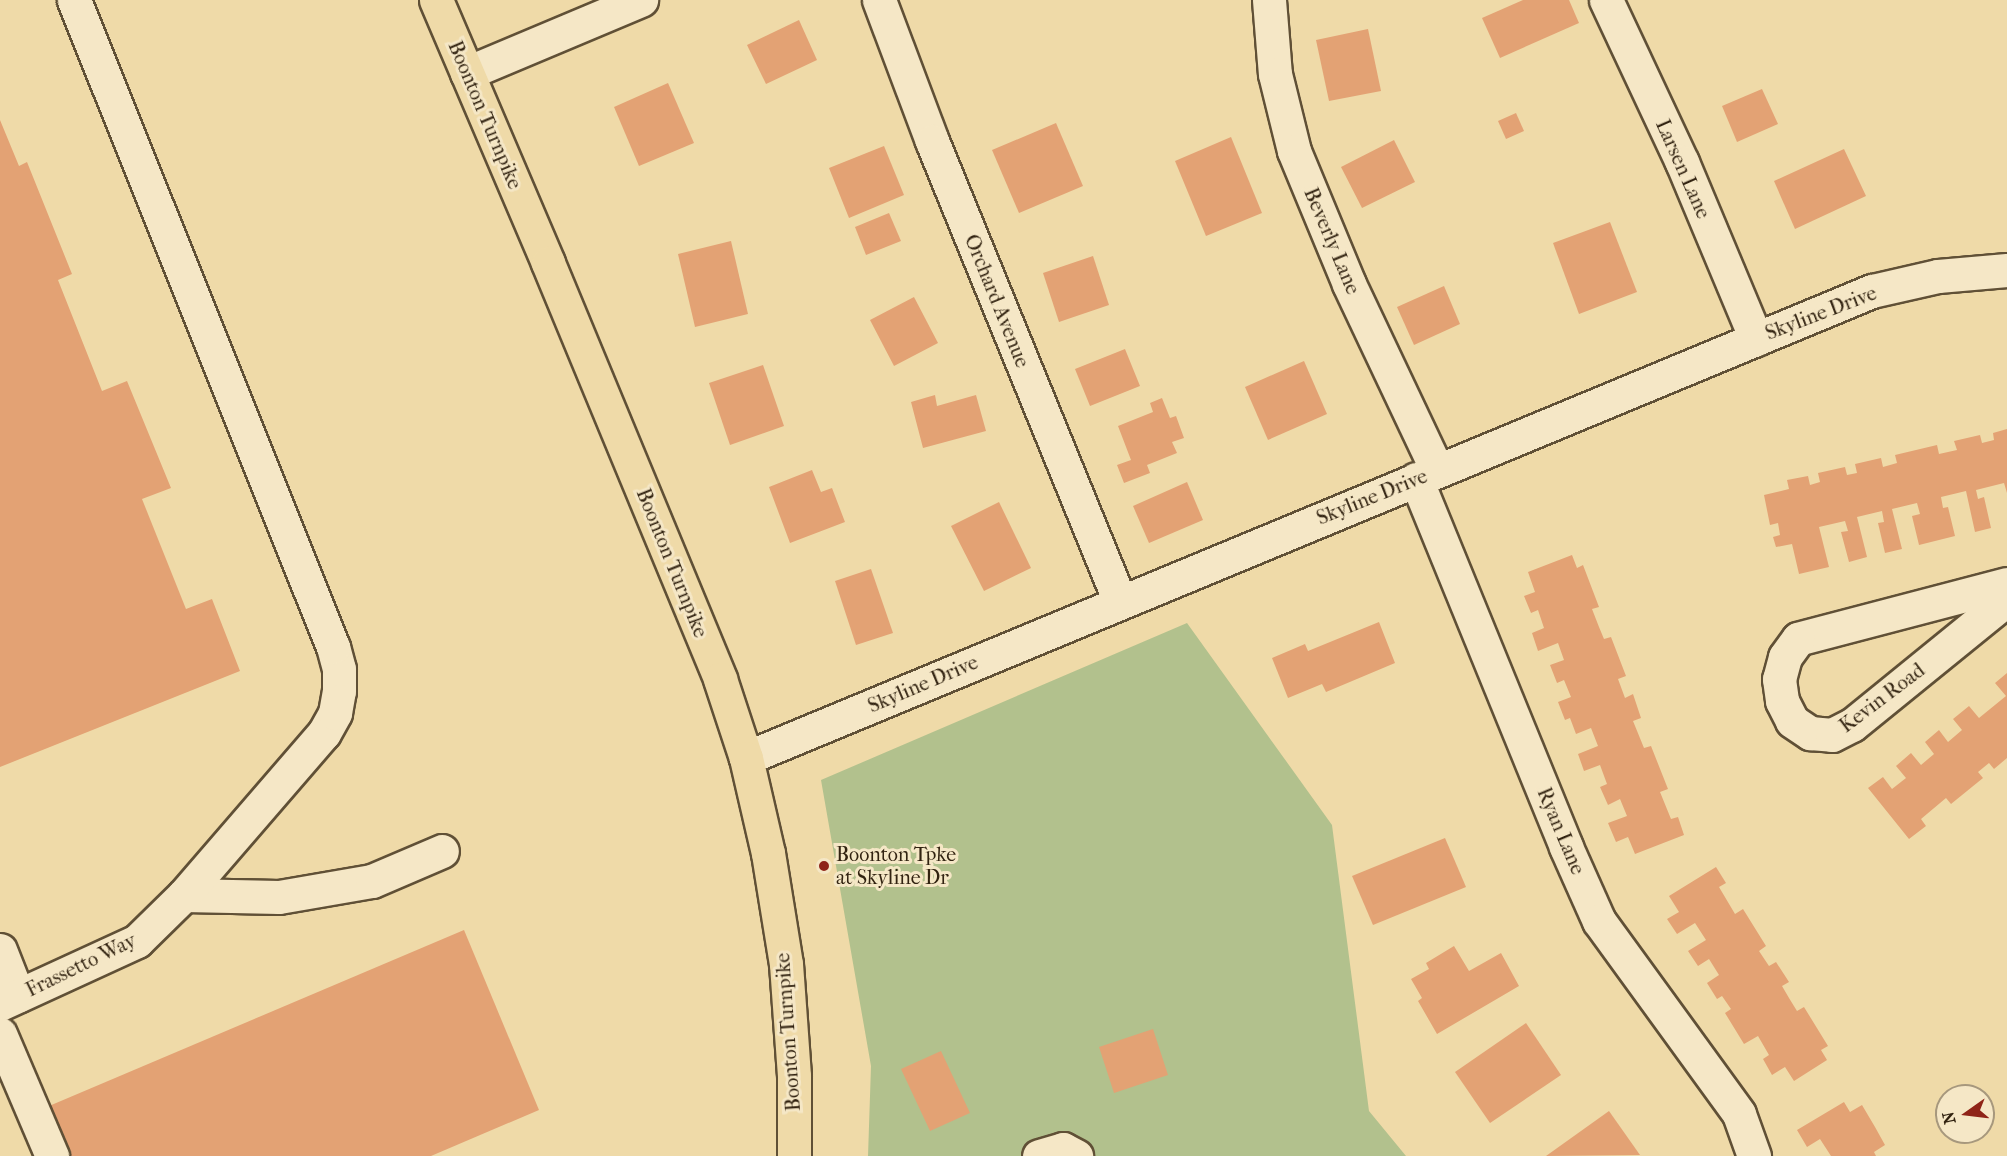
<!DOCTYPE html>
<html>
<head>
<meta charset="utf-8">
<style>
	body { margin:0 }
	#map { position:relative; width:2007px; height:1156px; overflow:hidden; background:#efdaa8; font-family:"IM FELL French Canon",serif }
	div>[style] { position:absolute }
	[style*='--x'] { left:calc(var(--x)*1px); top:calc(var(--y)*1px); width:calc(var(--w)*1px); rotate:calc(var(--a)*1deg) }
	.green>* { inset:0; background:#b2c18d }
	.building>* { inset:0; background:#e3a274 }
	.roads { filter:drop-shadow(2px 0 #605036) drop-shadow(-2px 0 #605036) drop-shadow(0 2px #605036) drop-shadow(0 -2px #605036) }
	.minor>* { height:33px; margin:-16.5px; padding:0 16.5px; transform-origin:16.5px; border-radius:16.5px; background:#f5e7c6 }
	.major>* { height:33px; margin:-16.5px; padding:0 16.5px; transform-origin:16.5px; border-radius:16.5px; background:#efdaa8 }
	.dots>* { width:16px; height:16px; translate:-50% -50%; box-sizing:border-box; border:3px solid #f5e7c6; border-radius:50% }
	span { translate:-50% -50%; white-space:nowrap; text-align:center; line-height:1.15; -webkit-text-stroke:6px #f5e7c6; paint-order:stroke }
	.street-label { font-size:20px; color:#312210 }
	.poi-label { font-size:20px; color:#312210 }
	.left { translate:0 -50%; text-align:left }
	.north { position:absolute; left:1935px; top:1084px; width:60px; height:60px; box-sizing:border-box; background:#f5e7c6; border:2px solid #a7987d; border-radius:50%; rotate:256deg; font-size:16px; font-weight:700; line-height:24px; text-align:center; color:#312210 }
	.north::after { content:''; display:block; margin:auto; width:21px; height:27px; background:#8f2418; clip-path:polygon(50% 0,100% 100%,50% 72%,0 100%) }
</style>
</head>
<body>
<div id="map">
	<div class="green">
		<div style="clip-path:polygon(1187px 623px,1332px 825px,1369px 1111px,1406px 1156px,868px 1156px,871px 1066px,821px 780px)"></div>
	</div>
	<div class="building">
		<div style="clip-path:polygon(1523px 0,1569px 0,1579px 23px,1500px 58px,1482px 18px)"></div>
		<div style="clip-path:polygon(799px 20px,817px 60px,766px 84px,747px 45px)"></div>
		<div style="clip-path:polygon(1368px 29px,1381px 91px,1329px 101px,1316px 40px)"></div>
		<div style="clip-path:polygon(668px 83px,694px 143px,639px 166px,614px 107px)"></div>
		<div style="clip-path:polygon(1762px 89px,1778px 124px,1737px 142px,1722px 106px)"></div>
		<div style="clip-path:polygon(1516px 113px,1524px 131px,1506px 139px,1498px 121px)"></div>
		<div style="clip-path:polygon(0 120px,19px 166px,27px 162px,72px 274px,58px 280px,102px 391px,127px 381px,171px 488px,142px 499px,186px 609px,212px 599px,240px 671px,0 767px)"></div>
		<div style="clip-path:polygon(1056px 123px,1083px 186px,1019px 213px,992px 150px)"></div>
		<div style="clip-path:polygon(1231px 137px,1262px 213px,1206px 236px,1175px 161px)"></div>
		<div style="clip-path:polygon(1394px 140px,1415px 182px,1362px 208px,1341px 167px)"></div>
		<div style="clip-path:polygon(884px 146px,904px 195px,849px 218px,829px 168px)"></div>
		<div style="clip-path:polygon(1844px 149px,1866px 196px,1795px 229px,1774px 181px)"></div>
		<div style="clip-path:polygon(889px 213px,901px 241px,866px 255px,855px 227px)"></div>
		<div style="clip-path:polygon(1610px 222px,1637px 292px,1579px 314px,1553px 243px)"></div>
		<div style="clip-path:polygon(731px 241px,748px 314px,695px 327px,678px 254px)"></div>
		<div style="clip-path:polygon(1093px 256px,1109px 305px,1059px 322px,1043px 273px)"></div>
		<div style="clip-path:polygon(1444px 286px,1460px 324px,1414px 345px,1397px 307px)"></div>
		<div style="clip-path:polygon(914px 297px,938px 343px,894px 366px,870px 320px)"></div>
		<div style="clip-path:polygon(1125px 349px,1140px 386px,1090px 406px,1075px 369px)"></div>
		<div style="clip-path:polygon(1304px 361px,1327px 414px,1268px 440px,1245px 387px)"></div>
		<div style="clip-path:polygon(763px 365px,784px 426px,730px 445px,709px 383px)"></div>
		<div style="clip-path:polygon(935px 395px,937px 406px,976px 395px,986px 431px,923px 448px,911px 402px)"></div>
		<div style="clip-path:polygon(1162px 398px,1170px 418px,1176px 416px,1184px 438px,1172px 442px,1177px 453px,1147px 465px,1150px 473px,1124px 483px,1117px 465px,1131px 460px,1118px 426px,1153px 412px,1150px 403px)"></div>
		<div style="clip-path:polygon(2007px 429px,2007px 493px,2004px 483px,1976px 490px,1978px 499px,1984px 497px,1991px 528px,1975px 532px,1966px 491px,1941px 497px,1943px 508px,1948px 507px,1955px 536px,1919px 545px,1912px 516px,1920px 514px,1917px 503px,1892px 509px,1902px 549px,1885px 553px,1878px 523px,1884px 522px,1882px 511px,1857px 517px,1867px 557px,1849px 562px,1841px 532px,1848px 531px,1845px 521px,1819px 527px,1829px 567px,1799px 574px,1792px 544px,1776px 547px,1773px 537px,1780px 535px,1778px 523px,1770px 525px,1764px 495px,1789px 489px,1787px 480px,1808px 476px,1810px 485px,1820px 482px,1818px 473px,1845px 467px,1847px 475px,1857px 473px,1855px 464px,1881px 458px,1883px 467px,1897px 463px,1895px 455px,1937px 445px,1939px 454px,1957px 450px,1954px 441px,1980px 435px,1982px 443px,1994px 440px,1993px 433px)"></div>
		<div style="clip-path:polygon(812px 470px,821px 492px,832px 488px,845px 522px,790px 543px,769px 487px)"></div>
		<div style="clip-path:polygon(1187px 482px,1203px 520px,1149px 543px,1133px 506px)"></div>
		<div style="clip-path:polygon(999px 502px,1031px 568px,984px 591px,951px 526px)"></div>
		<div style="clip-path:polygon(1572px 555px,1577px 568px,1583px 565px,1599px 607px,1592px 609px,1599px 627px,1604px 639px,1611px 637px,1626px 676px,1618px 679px,1625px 698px,1633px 694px,1641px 718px,1633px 721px,1644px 748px,1651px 746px,1668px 789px,1660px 792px,1671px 819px,1678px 817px,1684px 835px,1635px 854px,1628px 837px,1616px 842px,1608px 823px,1627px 816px,1620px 799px,1608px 805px,1600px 787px,1607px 784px,1600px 765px,1584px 771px,1578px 754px,1598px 746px,1591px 728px,1576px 734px,1570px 718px,1565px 720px,1558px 702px,1571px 697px,1564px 680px,1557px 683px,1550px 665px,1564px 660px,1558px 643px,1538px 651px,1532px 633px,1544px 628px,1538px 610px,1531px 613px,1524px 596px,1535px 592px,1528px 572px)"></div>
		<div style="clip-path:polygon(871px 569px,893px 633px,856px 645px,835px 581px)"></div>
		<div style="clip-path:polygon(1379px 622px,1395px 663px,1326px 692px,1322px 684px,1288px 698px,1272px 658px,1305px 644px,1308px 651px)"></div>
		<div style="clip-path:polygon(2007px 673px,2007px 758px,1994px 769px,1989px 763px,1978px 772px,1983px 778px,1951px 804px,1946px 798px,1921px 819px,1926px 826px,1909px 839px,1868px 788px,1883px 777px,1892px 789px,1906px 778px,1896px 766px,1911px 753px,1921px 765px,1934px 754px,1925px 742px,1939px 730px,1948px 742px,1962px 730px,1953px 719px,1969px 706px,1979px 718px,2006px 696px,1995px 683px)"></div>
		<div style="clip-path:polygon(1445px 838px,1466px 887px,1373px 925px,1352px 876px)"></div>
		<div style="clip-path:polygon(1716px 867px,1726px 883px,1719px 887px,1735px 914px,1743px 909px,1766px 946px,1759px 951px,1769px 966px,1776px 962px,1789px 982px,1782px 986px,1789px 998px,1797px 1011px,1804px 1007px,1828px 1046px,1821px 1050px,1827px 1060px,1794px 1081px,1785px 1067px,1772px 1075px,1763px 1059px,1769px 1055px,1758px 1036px,1744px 1044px,1725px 1013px,1731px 1009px,1722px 996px,1717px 999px,1707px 983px,1719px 975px,1709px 959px,1698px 966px,1688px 951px,1706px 940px,1695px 923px,1677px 934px,1667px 919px,1679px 912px,1669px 896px)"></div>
		<div style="clip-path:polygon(464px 930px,539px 1110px,431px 1156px,61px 1156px,42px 1109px)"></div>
		<div style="clip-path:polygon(1454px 946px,1469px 971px,1501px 953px,1519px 986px,1437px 1034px,1418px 1001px,1422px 998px,1411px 979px,1429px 969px,1426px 963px)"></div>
		<div style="clip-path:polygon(1526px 1023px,1561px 1075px,1490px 1123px,1455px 1072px)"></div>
		<div style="clip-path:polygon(1153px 1029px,1168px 1075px,1114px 1093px,1099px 1047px)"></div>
		<div style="clip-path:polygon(941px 1051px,970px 1113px,930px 1131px,901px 1069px)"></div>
		<div style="clip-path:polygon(1844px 1102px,1850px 1112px,1862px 1105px,1875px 1127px,1885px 1145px,1874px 1152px,1876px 1156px,1831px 1156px,1820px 1139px,1807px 1147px,1797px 1130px)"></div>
		<div style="clip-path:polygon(1609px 1111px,1640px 1155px,1546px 1156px)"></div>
	</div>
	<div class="roads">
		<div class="minor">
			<div style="--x:879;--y:0;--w:151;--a:69.4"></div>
			<div style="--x:932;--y:141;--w:497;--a:67.8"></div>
			<div style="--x:1269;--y:0;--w:74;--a:85.4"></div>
			<div style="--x:1275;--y:74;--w:79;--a:76.1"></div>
			<div style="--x:1294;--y:151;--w:144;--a:67.5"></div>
			<div style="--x:1349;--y:284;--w:206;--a:64.7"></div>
			<div style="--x:1606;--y:0;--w:179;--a:64.9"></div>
			<div style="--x:1682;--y:162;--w:192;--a:67.3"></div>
			<div style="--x:467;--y:73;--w:189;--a:-22.8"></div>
			<div style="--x:1416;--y:479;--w:397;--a:67.8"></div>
			<div style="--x:1566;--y:847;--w:81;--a:66"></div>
			<div style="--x:1599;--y:921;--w:238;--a:54"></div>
			<div style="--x:1739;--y:1114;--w:45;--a:70.3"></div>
			<div style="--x:2007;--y:584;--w:216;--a:165.3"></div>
			<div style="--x:1798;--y:639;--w:22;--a:126"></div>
			<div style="--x:1785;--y:657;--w:23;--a:105"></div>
			<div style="--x:1779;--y:679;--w:22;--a:82"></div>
			<div style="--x:1782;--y:701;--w:22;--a:63"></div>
			<div style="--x:1792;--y:721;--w:22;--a:34"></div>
			<div style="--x:1810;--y:733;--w:22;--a:5"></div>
			<div style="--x:1832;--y:735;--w:22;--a:-27"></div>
			<div style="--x:1852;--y:725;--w:200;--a:-39.1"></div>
			<div style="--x:746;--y:758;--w:1219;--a:-22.53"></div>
			<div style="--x:1872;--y:291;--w:68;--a:-12.8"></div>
			<div style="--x:1938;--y:276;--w:69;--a:-5"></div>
			<div style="--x:184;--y:895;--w:95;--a:1.2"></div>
			<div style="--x:279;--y:897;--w:94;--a:-9.8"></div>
			<div style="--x:372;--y:881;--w:76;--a:-23.2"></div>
			<div style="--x:0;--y:950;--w:49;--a:68.6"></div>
			<div style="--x:0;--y:1004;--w:151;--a:-24.7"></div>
			<div style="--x:137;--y:941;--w:66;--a:-44.4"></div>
			<div style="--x:184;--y:895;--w:214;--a:-49.2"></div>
			<div style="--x:324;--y:733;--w:23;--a:-61"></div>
			<div style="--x:335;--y:713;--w:22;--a:-80"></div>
			<div style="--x:339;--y:691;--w:22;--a:-90"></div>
			<div style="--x:339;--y:669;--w:23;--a:-105"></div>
			<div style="--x:333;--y:647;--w:697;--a:-111.82"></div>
			<div style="--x:0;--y:1034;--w:133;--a:66.9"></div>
			<div style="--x:1039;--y:1156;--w:25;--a:-16"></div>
			<div style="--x:1063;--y:1149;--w:15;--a:28"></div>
		</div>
		<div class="major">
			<div style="--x:436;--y:0;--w:286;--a:66.9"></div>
			<div style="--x:548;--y:263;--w:450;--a:67.5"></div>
			<div style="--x:720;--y:679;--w:83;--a:71.8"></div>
			<div style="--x:746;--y:758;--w:98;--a:77"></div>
			<div style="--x:768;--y:853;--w:112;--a:80.8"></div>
			<div style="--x:786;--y:964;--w:112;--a:85.9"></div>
			<div style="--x:794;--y:1076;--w:80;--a:90"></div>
		</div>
	</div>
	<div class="dots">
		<div style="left:824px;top:866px;background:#8f2418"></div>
	</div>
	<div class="street-label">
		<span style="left:485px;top:115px;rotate:67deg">Boonton Turnpike</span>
		<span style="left:1683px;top:169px;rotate:66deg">Larsen Lane</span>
		<span style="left:1332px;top:241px;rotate:67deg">Beverly Lane</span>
		<span style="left:997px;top:301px;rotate:68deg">Orchard Avenue</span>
		<span style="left:1821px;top:313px;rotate:-21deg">Skyline Drive</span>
		<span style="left:1372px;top:497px;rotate:-22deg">Skyline Drive</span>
		<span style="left:672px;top:563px;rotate:68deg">Boonton Turnpike</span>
		<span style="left:923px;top:684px;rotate:-23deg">Skyline Drive</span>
		<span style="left:1882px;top:698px;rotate:-37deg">Kevin Road</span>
		<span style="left:1561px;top:831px;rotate:67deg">Ryan Lane</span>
		<span style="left:81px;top:965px;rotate:-26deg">Frassetto Way</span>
		<span style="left:788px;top:1032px;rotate:-94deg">Boonton Turnpike</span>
	</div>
	<div class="poi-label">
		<span class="left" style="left:836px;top:866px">Boonton Tpke<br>at Skyline Dr</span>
	</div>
	<div class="north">N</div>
</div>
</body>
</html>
